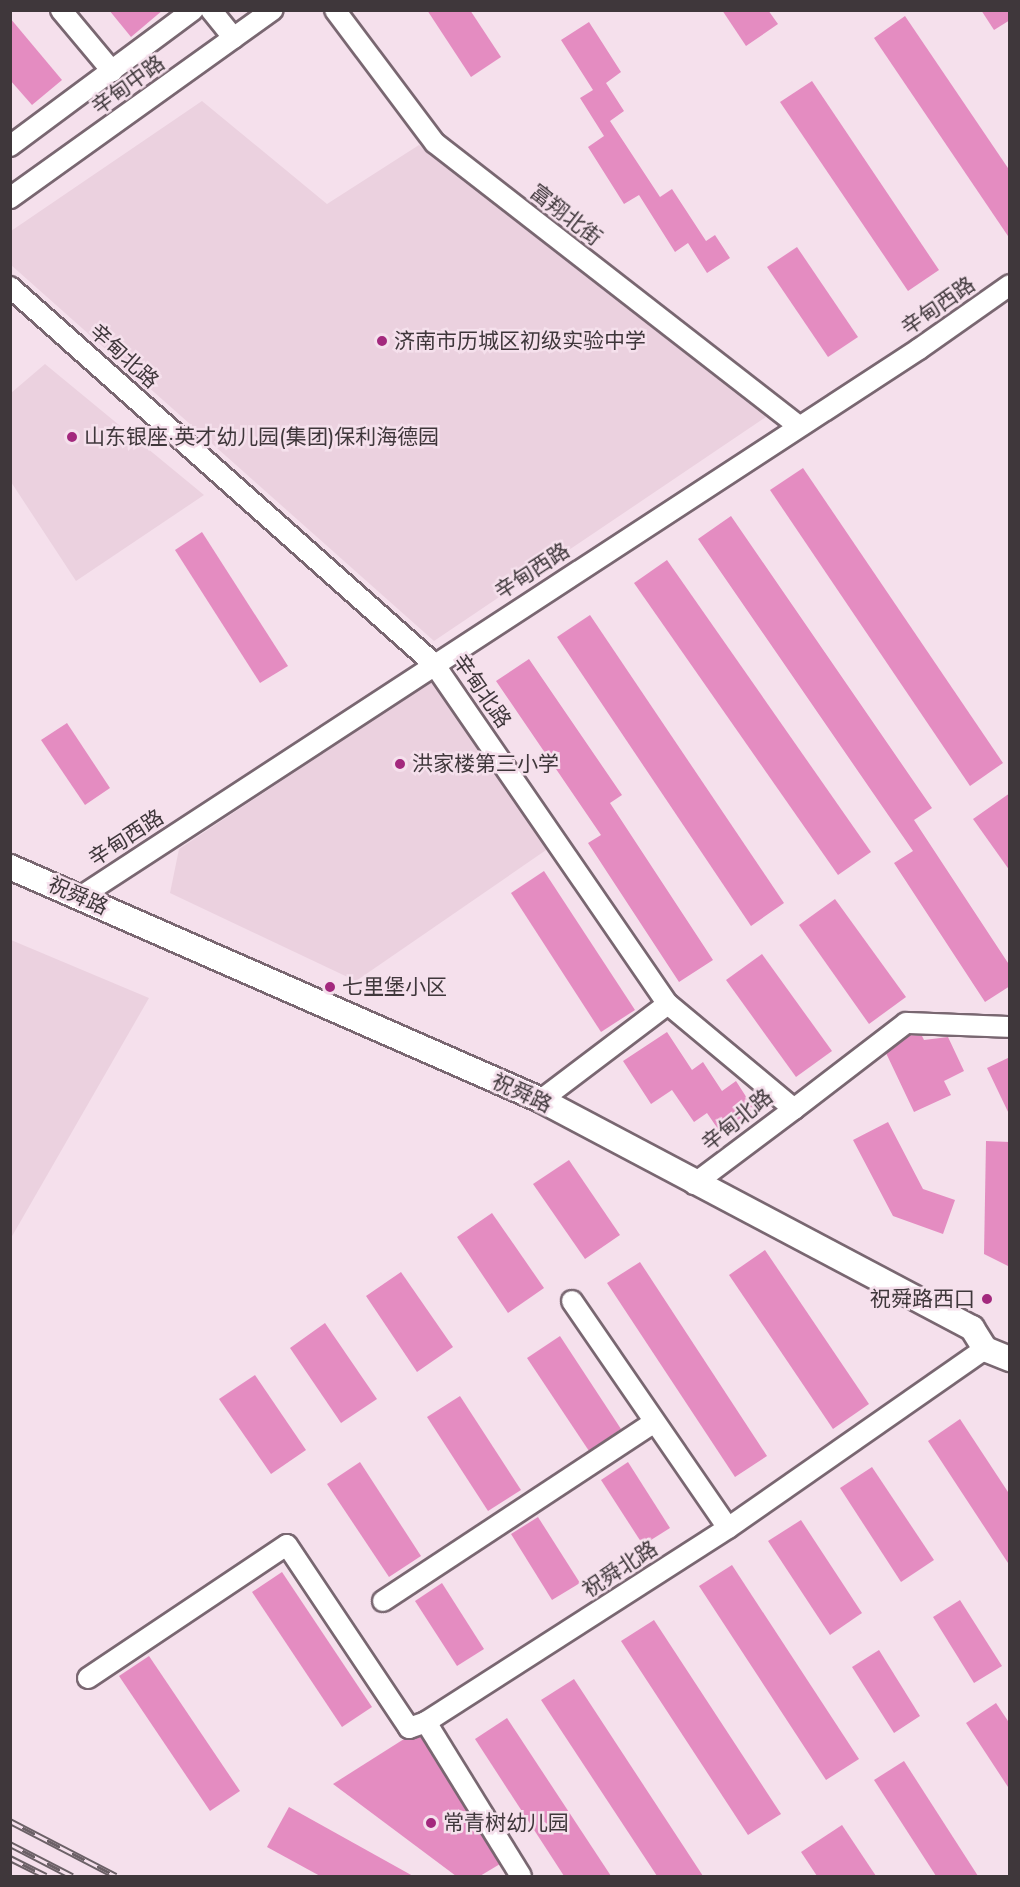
<!DOCTYPE html>
<html>
<head>
<meta charset="utf-8">
<style>
	body { margin:0 }
	#map { position:relative; width:1020px; height:1887px; overflow:hidden; background:#f5e0ec; font-family:Jost,"Noto Sans SC",sans-serif }
	div>[style] { position:absolute }
	[style*='--x'] { left:calc(var(--x)*1px); top:calc(var(--y)*1px); width:calc(var(--w)*1px); rotate:calc(var(--a)*1deg) }
	.built>* { inset:0; background:#ebd1df }
	.building>* { inset:0; background:#e48cc1 }
	.roads { filter:drop-shadow(2px 0 #796771) drop-shadow(-2px 0 #796771) drop-shadow(0 2px #796771) drop-shadow(0 -2px #796771) }
	.minor>* { height:20px; margin:-10px; padding:0 10px; transform-origin:10px; border-radius:10px; background:#fff }
	.major>* { height:24px; margin:-12px; padding:0 12px; transform-origin:12px; border-radius:12px; background:#fff }
	.rail>* { height:7px; margin-top:-3.5px; transform-origin:0; background:repeating-linear-gradient(90deg,#f5e0ec 0 14px,#6c6167 0 28px); box-sizing:border-box; border-block:2px solid #6c6167 }
	.dots>* { width:16px; height:16px; translate:-50% -50%; box-sizing:border-box; border:3px solid #f5e0ec; border-radius:50% }
	span { translate:-50% -50%; white-space:nowrap; text-align:center; line-height:1.15; -webkit-text-stroke:5px #f5e0ec; paint-order:stroke }
	.street-label { font-size:21px; color:#3f373b }
	.poi-label { font-size:21px; color:#3f373b }
	.left { translate:0 -50%; text-align:left }
	.right { translate:-100% -50%; text-align:right }
	.frame { position:absolute; inset:0; border:12px solid #3f373b; pointer-events:none }
</style>
</head>
<body>
<div id="map">
	<div class="built">
		<div style="clip-path:polygon(202px 101px,327px 204px,419px 145px,766px 417px,434px 641px,11px 265px,11px 231px)"></div>
		<div style="clip-path:polygon(45px 364px,204px 495px,76px 581px,11px 482px,11px 393px)"></div>
		<div style="clip-path:polygon(435px 679px,549px 848px,356px 981px,170px 893px,179px 849px)"></div>
		<div style="clip-path:polygon(11px 940px,149px 998px,11px 1238px)"></div>
	</div>
	<div class="building">
		<div style="clip-path:polygon(109px 10px,163px 10px,131px 37px)"></div>
		<div style="clip-path:polygon(427px 10px,470px 10px,501px 57px,471px 77px)"></div>
		<div style="clip-path:polygon(722px 10px,768px 10px,778px 24px,746px 46px)"></div>
		<div style="clip-path:polygon(981px 10px,1010px 10px,1010px 20px,994px 30px)"></div>
		<div style="clip-path:polygon(905px 16px,1010px 171px,1010px 239px,874px 38px)"></div>
		<div style="clip-path:polygon(10px 18px,62px 80px,32px 105px,10px 80px)"></div>
		<div style="clip-path:polygon(589px 22px,621px 72px,606px 83px,624px 111px,610px 121px,660px 197px,672px 189px,706px 241px,715px 235px,730px 258px,707px 273px,688px 243px,675px 252px,639px 195px,624px 204px,588px 147px,604px 136px,580px 98px,593px 90px,561px 40px)"></div>
		<div style="clip-path:polygon(812px 81px,939px 270px,908px 291px,780px 102px)"></div>
		<div style="clip-path:polygon(797px 247px,858px 337px,828px 357px,767px 267px)"></div>
		<div style="clip-path:polygon(803px 468px,1003px 763px,970px 786px,770px 490px)"></div>
		<div style="clip-path:polygon(731px 516px,932px 808px,914px 820px,1010px 966px,1010px 986px,985px 1002px,894px 863px,913px 851px,698px 539px)"></div>
		<div style="clip-path:polygon(202px 532px,288px 666px,260px 683px,175px 550px)"></div>
		<div style="clip-path:polygon(667px 560px,871px 852px,838px 875px,634px 583px)"></div>
		<div style="clip-path:polygon(590px 615px,784px 903px,751px 926px,557px 637px)"></div>
		<div style="clip-path:polygon(529px 659px,622px 795px,610px 803px,713px 960px,679px 982px,588px 843px,601px 835px,496px 681px)"></div>
		<div style="clip-path:polygon(67px 723px,110px 788px,85px 805px,41px 740px)"></div>
		<div style="clip-path:polygon(1010px 793px,1010px 871px,973px 819px)"></div>
		<div style="clip-path:polygon(544px 871px,635px 1010px,601px 1032px,511px 893px)"></div>
		<div style="clip-path:polygon(835px 899px,906px 997px,869px 1024px,799px 925px)"></div>
		<div style="clip-path:polygon(762px 954px,832px 1051px,796px 1077px,726px 980px)"></div>
		<div style="clip-path:polygon(667px 1032px,692px 1070px,703px 1062px,722px 1091px,736px 1081px,754px 1109px,720px 1132px,707px 1113px,694px 1122px,672px 1090px,651px 1104px,623px 1061px)"></div>
		<div style="clip-path:polygon(910px 1035px,922px 1036px,924px 1040px,948px 1037px,964px 1071px,944px 1081px,951px 1095px,914px 1112px,886px 1053px)"></div>
		<div style="clip-path:polygon(1010px 1057px,1010px 1116px,987px 1068px)"></div>
		<div style="clip-path:polygon(888px 1122px,923px 1189px,955px 1200px,943px 1234px,893px 1216px,853px 1140px)"></div>
		<div style="clip-path:polygon(986px 1141px,1010px 1142px,1010px 1267px,984px 1254px)"></div>
		<div style="clip-path:polygon(569px 1160px,620px 1235px,585px 1259px,533px 1184px)"></div>
		<div style="clip-path:polygon(492px 1213px,544px 1288px,508px 1313px,457px 1237px)"></div>
		<div style="clip-path:polygon(765px 1250px,869px 1404px,833px 1429px,729px 1275px)"></div>
		<div style="clip-path:polygon(640px 1262px,767px 1456px,735px 1477px,607px 1283px)"></div>
		<div style="clip-path:polygon(401px 1272px,453px 1347px,417px 1372px,366px 1296px)"></div>
		<div style="clip-path:polygon(325px 1323px,377px 1399px,341px 1423px,290px 1348px)"></div>
		<div style="clip-path:polygon(560px 1336px,621px 1429px,589px 1451px,527px 1358px)"></div>
		<div style="clip-path:polygon(255px 1375px,306px 1450px,271px 1474px,219px 1399px)"></div>
		<div style="clip-path:polygon(460px 1396px,521px 1490px,488px 1511px,427px 1417px)"></div>
		<div style="clip-path:polygon(960px 1419px,1010px 1495px,1010px 1566px,928px 1441px)"></div>
		<div style="clip-path:polygon(360px 1462px,421px 1556px,389px 1577px,327px 1484px)"></div>
		<div style="clip-path:polygon(628px 1462px,670px 1528px,643px 1545px,601px 1480px)"></div>
		<div style="clip-path:polygon(872px 1467px,934px 1560px,901px 1582px,840px 1488px)"></div>
		<div style="clip-path:polygon(538px 1517px,580px 1583px,552px 1600px,511px 1534px)"></div>
		<div style="clip-path:polygon(801px 1520px,862px 1613px,830px 1635px,768px 1541px)"></div>
		<div style="clip-path:polygon(732px 1565px,859px 1759px,826px 1780px,699px 1586px)"></div>
		<div style="clip-path:polygon(282px 1572px,372px 1707px,342px 1727px,252px 1592px)"></div>
		<div style="clip-path:polygon(442px 1583px,484px 1649px,457px 1666px,415px 1601px)"></div>
		<div style="clip-path:polygon(960px 1600px,1002px 1666px,974px 1683px,933px 1617px)"></div>
		<div style="clip-path:polygon(654px 1620px,781px 1814px,748px 1835px,621px 1641px)"></div>
		<div style="clip-path:polygon(879px 1650px,920px 1716px,894px 1733px,852px 1667px)"></div>
		<div style="clip-path:polygon(149px 1656px,240px 1791px,210px 1811px,119px 1676px)"></div>
		<div style="clip-path:polygon(574px 1679px,703px 1876px,657px 1876px,541px 1700px)"></div>
		<div style="clip-path:polygon(996px 1703px,1010px 1724px,1010px 1790px,966px 1723px)"></div>
		<div style="clip-path:polygon(507px 1718px,611px 1876px,564px 1876px,475px 1739px)"></div>
		<div style="clip-path:polygon(421px 1737px,500px 1864px,480px 1876px,456px 1876px,333px 1784px,404px 1739px)"></div>
		<div style="clip-path:polygon(904px 1761px,978px 1876px,936px 1876px,874px 1780px)"></div>
		<div style="clip-path:polygon(289px 1807px,413px 1876px,320px 1876px,267px 1847px)"></div>
		<div style="clip-path:polygon(842px 1825px,876px 1876px,817px 1876px,801px 1852px)"></div>
	</div>
	<div class="roads">
		<div class="minor">
			<div style="--x:61;--y:10;--w:80;--a:50.1"></div>
			<div style="--x:211;--y:10;--w:36;--a:51"></div>
			<div style="--x:335;--y:10;--w:166;--a:53.1"></div>
			<div style="--x:435;--y:143;--w:460;--a:37.9"></div>
			<div style="--x:10;--y:146;--w:228;--a:-36.6"></div>
			<div style="--x:10;--y:198;--w:323;--a:-35.6"></div>
			<div style="--x:10;--y:287;--w:567;--a:41.64"></div>
			<div style="--x:434;--y:664;--w:413;--a:55.5"></div>
			<div style="--x:668;--y:1004;--w:164;--a:39.8"></div>
			<div style="--x:794;--y:1109;--w:125;--a:143.1"></div>
			<div style="--x:80;--y:897;--w:1002;--a:-33.15"></div>
			<div style="--x:919;--y:349;--w:111;--a:-35.1"></div>
			<div style="--x:541;--y:1100;--w:159;--a:-37.1"></div>
			<div style="--x:794;--y:1109;--w:141;--a:-37.5"></div>
			<div style="--x:906;--y:1023;--w:104;--a:2.2"></div>
			<div style="--x:572;--y:1301;--w:275;--a:55.5"></div>
			<div style="--x:383;--y:1601;--w:325;--a:-33.4"></div>
			<div style="--x:88;--y:1678;--w:239;--a:-33.8"></div>
			<div style="--x:287;--y:1545;--w:220;--a:56.3"></div>
			<div style="--x:409;--y:1728;--w:18;--a:-19"></div>
			<div style="--x:521;--y:1876;--w:181;--a:-121.7"></div>
			<div style="--x:426;--y:1722;--w:359;--a:-32.7"></div>
			<div style="--x:728;--y:1528;--w:313;--a:-34.9"></div>
		</div>
		<div class="major">
			<div style="--x:10;--y:867;--w:580;--a:23.69"></div>
			<div style="--x:541;--y:1100;--w:488;--a:27.9"></div>
			<div style="--x:972;--y:1328;--w:25;--a:58"></div>
			<div style="--x:985;--y:1349;--w:27;--a:22"></div>
		</div>
	</div>
	<div class="rail">
		<div style="--x:10;--y:1821;--w:119;--a:27.4"></div>
		<div style="--x:10;--y:1844;--w:70;--a:27.3"></div>
		<div style="--x:10;--y:1858;--w:40;--a:26.6"></div>
	</div>
	<div class="dots">
		<div style="left:382px;top:341px;background:#a3287d"></div>
		<div style="left:72px;top:437px;background:#a3287d"></div>
		<div style="left:400px;top:764px;background:#a3287d"></div>
		<div style="left:330px;top:987px;background:#a3287d"></div>
		<div style="left:987px;top:1299px;background:#a3287d"></div>
		<div style="left:431px;top:1823px;background:#a3287d"></div>
	</div>
	<div class="street-label">
		<span style="left:128px;top:85px;rotate:-36deg">辛甸中路</span>
		<span style="left:566px;top:215px;rotate:38deg">富翔北街</span>
		<span style="left:938px;top:306px;rotate:-35deg">辛甸西路</span>
		<span style="left:124px;top:356px;rotate:42deg">辛甸北路</span>
		<span style="left:532px;top:571px;rotate:-33deg">辛甸西路</span>
		<span style="left:482px;top:691px;rotate:55deg">辛甸北路</span>
		<span style="left:126px;top:838px;rotate:-33deg">辛甸西路</span>
		<span style="left:78px;top:896px;rotate:24deg">祝舜路</span>
		<span style="left:522px;top:1093px;rotate:25deg">祝舜路</span>
		<span style="left:737px;top:1120px;rotate:-39deg">辛甸北路</span>
		<span style="left:620px;top:1569px;rotate:-33deg">祝舜北路</span>
	</div>
	<div class="poi-label">
		<span class="left" style="left:394px;top:341px">济南市历城区初级实验中学</span>
		<span class="left" style="left:84px;top:437px">山东银座·英才幼儿园(集团)保利海德园</span>
		<span class="left" style="left:412px;top:764px">洪家楼第三小学</span>
		<span class="left" style="left:342px;top:987px">七里堡小区</span>
		<span class="right" style="left:975px;top:1299px">祝舜路西口</span>
		<span class="left" style="left:443px;top:1823px">常青树幼儿园</span>
	</div>
	<div class="frame"></div>
</div>
</body>
</html>
